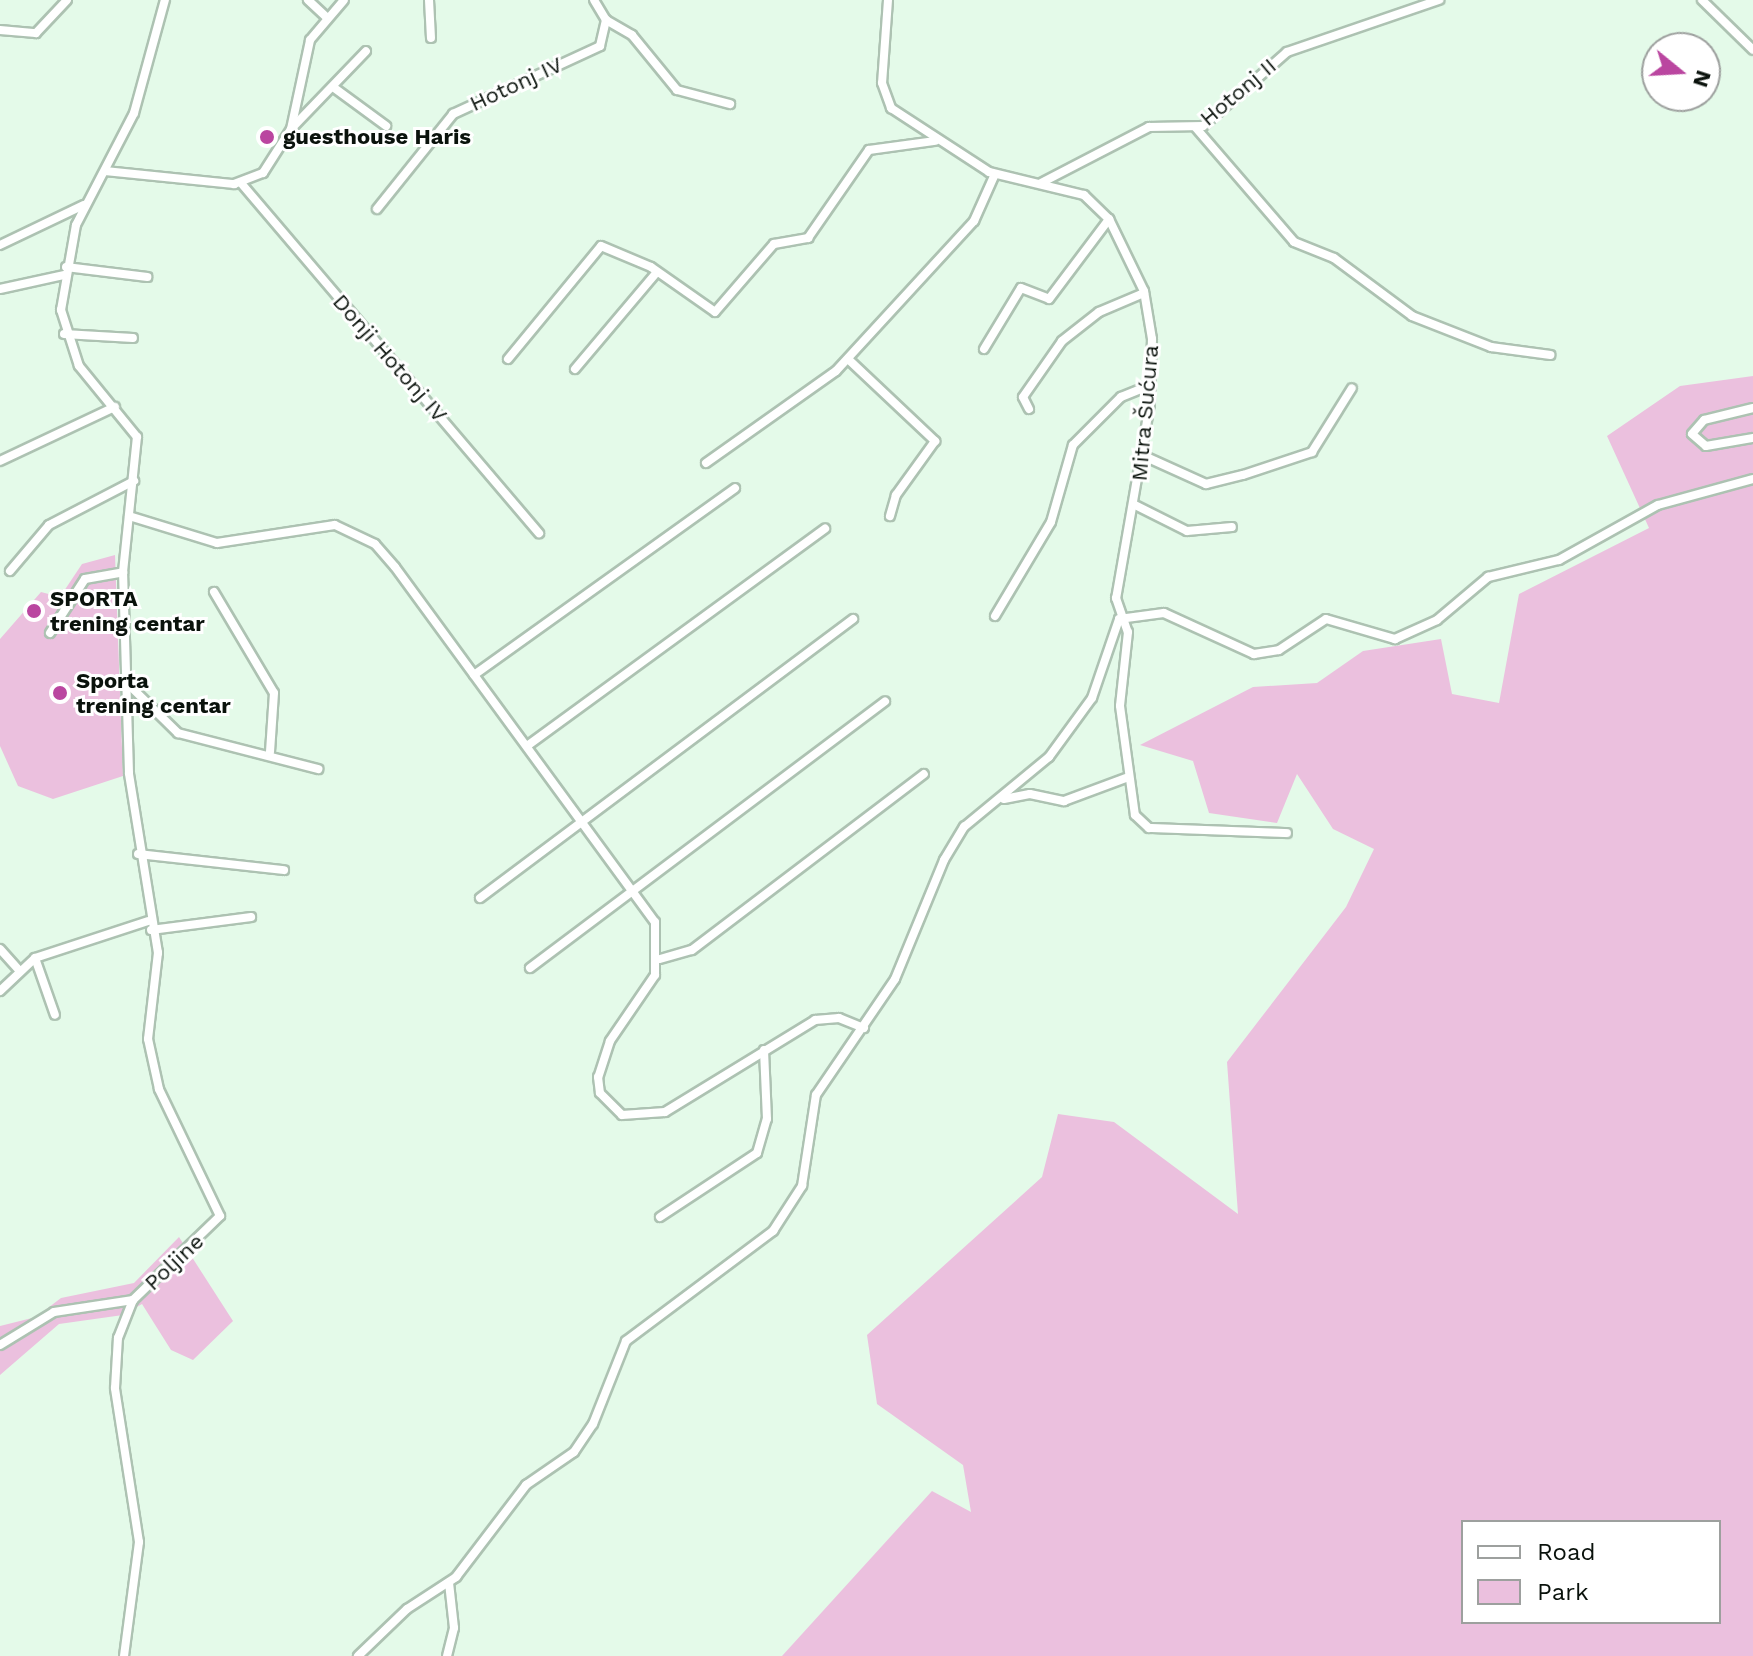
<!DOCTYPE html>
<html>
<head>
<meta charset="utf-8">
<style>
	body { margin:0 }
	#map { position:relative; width:1753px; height:1656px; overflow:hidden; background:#e4fae9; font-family:"Work Sans",sans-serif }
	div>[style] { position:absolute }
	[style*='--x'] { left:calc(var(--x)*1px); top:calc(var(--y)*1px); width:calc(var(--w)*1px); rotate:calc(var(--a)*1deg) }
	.green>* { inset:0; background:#ebc0de }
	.roads { filter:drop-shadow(2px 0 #adc2b2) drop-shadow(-2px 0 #adc2b2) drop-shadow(0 2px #adc2b2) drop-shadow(0 -2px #adc2b2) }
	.street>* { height:8px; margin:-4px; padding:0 4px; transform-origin:4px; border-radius:4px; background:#fff }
	.dots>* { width:22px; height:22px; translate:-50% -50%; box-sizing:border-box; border:4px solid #fff; border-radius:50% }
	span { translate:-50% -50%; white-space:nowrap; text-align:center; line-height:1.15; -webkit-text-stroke:6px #fff; paint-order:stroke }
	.street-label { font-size:22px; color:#0a120c }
	.poi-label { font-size:22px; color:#0a120c; font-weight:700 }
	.left { translate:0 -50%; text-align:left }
	.legend { position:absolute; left:1461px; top:1520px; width:260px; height:104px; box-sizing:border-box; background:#fff; border:2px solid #9da09e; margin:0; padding:10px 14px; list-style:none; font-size:24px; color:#0a120c }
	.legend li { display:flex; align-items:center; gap:16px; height:40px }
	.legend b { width:40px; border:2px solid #9da09e }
	.north { position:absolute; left:1641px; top:32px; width:80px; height:80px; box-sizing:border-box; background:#fff; border:2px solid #9da09e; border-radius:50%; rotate:108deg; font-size:22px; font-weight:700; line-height:32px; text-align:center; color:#0a120c }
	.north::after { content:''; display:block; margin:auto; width:28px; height:36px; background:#ba46a0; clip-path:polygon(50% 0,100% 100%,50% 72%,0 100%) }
</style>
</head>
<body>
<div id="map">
	<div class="green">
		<div style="clip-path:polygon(evenodd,1753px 376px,1753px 1656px,782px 1656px,932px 1491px,971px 1512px,963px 1465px,877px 1404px,867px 1335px,1042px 1177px,1058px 1114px,1114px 1122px,1238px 1214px,1227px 1062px,1346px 907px,1374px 849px,1333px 829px,1297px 774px,1277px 823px,1209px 813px,1193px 761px,1140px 745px,1253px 687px,1317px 683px,1363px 651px,1441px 639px,1452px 694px,1499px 703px,1519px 594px,1649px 528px,1607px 436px,1680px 386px,1753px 376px,1463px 1522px,1719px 1522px,1719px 1622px,1463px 1622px,1463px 1522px)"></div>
		<div style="clip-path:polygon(115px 555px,123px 776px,53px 799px,18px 786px,0 746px,0 639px,41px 592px,60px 597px,82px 564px)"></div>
		<div style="clip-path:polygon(179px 1237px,233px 1321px,193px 1360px,171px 1350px,142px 1304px,123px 1315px,59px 1324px,0 1375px,0 1326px,36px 1317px,61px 1298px,134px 1283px)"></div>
	</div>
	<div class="roads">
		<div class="street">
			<div style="--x:308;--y:0;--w:25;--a:43"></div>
			<div style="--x:429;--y:0;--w:38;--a:87"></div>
			<div style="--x:888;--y:0;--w:83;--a:94.1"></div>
			<div style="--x:882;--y:83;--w:27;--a:70"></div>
			<div style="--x:891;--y:108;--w:117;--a:33.1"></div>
			<div style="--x:989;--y:172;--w:98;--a:13.6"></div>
			<div style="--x:1084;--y:195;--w:35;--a:44"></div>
			<div style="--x:1109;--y:219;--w:80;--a:64.1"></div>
			<div style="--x:1144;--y:291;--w:49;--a:80.5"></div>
			<div style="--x:1152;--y:339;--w:65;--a:91.8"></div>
			<div style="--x:1150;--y:404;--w:197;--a:99.9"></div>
			<div style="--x:1116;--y:598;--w:36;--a:71"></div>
			<div style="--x:1128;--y:632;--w:74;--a:96.2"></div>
			<div style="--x:1120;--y:706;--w:110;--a:82.2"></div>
			<div style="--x:1135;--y:815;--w:19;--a:43"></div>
			<div style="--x:1149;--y:828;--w:138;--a:2.1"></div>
			<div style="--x:1702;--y:0;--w:71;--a:44.4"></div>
			<div style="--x:606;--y:20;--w:30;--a:30"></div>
			<div style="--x:632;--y:35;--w:71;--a:50.7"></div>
			<div style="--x:677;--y:90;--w:55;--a:14.8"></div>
			<div style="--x:0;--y:30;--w:36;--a:5"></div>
			<div style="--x:36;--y:33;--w:45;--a:-46.8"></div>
			<div style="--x:333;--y:87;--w:66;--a:36.3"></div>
			<div style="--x:1196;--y:128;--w:150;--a:49.3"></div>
			<div style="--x:1294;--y:242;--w:43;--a:21.8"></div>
			<div style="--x:1334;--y:258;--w:97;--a:36.6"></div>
			<div style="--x:1412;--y:316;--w:85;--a:21.4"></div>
			<div style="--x:1491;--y:347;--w:60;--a:7.7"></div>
			<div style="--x:291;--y:129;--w:108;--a:-46.1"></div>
			<div style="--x:105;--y:171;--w:130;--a:5.8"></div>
			<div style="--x:234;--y:184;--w:31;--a:-21"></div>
			<div style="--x:263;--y:173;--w:52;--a:-57.5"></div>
			<div style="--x:291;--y:129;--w:91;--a:-77.9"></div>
			<div style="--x:310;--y:40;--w:52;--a:-49.6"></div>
			<div style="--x:241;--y:183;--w:460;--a:49.6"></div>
			<div style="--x:1041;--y:183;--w:122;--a:-27.4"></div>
			<div style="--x:1149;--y:127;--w:54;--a:-1.1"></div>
			<div style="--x:1203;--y:126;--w:112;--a:-41.4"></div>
			<div style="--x:1287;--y:52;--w:161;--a:-18.9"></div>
			<div style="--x:377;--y:209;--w:122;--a:-51.3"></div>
			<div style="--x:453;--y:114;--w:162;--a:-24.8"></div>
			<div style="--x:600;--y:46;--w:27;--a:-77"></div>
			<div style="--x:606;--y:20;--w:23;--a:-121"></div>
			<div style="--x:0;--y:245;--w:93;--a:-25.5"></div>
			<div style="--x:66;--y:267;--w:82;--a:7"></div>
			<div style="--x:0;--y:289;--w:66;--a:-12.3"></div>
			<div style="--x:64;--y:334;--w:69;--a:3.3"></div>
			<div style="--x:984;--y:349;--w:71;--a:-58.8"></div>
			<div style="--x:1021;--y:288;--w:30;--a:21"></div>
			<div style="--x:1049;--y:299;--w:100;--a:-53.1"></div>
			<div style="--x:508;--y:359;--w:146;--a:-50.5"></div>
			<div style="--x:601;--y:246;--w:54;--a:22.8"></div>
			<div style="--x:651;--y:267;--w:78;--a:35.1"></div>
			<div style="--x:715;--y:312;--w:90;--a:-49.1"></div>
			<div style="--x:774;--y:244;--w:35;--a:-10"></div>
			<div style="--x:808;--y:238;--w:107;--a:-55.3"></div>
			<div style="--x:869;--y:150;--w:67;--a:-7.8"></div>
			<div style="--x:848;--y:359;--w:120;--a:43.3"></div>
			<div style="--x:935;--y:441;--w:67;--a:125.8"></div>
			<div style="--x:896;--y:495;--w:22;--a:106"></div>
			<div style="--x:575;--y:369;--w:127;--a:-49.8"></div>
			<div style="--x:1753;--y:408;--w:50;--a:166.2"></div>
			<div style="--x:1704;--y:420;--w:18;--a:131"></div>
			<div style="--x:1692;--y:434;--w:18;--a:41"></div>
			<div style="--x:1706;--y:446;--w:48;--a:-9.7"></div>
			<div style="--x:1029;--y:409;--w:13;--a:-117"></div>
			<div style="--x:1023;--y:397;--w:68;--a:-55.1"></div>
			<div style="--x:1062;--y:341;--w:47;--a:-38.1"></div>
			<div style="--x:1099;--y:312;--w:49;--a:-22.9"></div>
			<div style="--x:1144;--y:456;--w:68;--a:24.3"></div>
			<div style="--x:1206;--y:484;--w:38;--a:-14"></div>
			<div style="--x:1243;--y:475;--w:73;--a:-18.4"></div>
			<div style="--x:1312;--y:452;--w:75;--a:-58"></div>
			<div style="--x:0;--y:461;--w:127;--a:-25.2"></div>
			<div style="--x:706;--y:463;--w:159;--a:-35.3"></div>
			<div style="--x:836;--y:371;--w:204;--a:-47.4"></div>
			<div style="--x:974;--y:221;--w:51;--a:-65.9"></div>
			<div style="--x:1135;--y:505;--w:58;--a:26.6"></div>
			<div style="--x:1187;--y:531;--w:45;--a:-5.1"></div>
			<div style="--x:129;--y:516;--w:92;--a:17.1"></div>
			<div style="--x:217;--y:543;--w:119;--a:-8.7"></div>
			<div style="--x:335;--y:525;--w:44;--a:25.4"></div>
			<div style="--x:375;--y:544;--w:30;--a:49"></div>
			<div style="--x:395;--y:567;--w:440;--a:53.8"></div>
			<div style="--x:655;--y:922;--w:53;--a:90"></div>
			<div style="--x:655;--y:975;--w:80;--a:124.3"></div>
			<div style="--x:610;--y:1041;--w:38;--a:108"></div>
			<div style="--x:598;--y:1077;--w:16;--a:83"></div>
			<div style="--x:600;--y:1093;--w:31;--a:45"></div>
			<div style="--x:622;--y:1115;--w:43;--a:-4"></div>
			<div style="--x:665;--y:1112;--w:176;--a:-31.5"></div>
			<div style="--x:815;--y:1020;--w:24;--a:-5"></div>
			<div style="--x:839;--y:1018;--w:27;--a:22"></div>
			<div style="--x:10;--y:571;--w:60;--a:-49.7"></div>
			<div style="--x:49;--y:525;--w:96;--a:-27.4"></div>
			<div style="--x:214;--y:592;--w:117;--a:59.3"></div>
			<div style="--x:274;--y:693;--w:59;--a:93.9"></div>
			<div style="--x:995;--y:616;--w:109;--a:-59.2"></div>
			<div style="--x:1051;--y:522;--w:80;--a:-74.1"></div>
			<div style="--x:1073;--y:445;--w:68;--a:-45"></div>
			<div style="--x:1121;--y:397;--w:32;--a:-22"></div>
			<div style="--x:1119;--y:619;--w:45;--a:-7.6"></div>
			<div style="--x:1164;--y:613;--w:99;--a:24.5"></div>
			<div style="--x:1254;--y:654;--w:25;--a:-9"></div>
			<div style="--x:1279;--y:650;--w:56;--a:-33.4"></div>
			<div style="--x:1326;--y:619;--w:72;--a:16.2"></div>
			<div style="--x:1395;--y:639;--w:46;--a:-24.3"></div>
			<div style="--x:1437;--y:620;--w:67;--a:-40.1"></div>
			<div style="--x:1488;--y:577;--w:73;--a:-13.5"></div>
			<div style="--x:1559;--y:560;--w:113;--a:-29.1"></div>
			<div style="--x:1658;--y:505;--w:98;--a:-15.3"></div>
			<div style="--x:50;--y:633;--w:64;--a:-57.1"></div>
			<div style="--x:85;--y:579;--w:39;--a:-10"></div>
			<div style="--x:474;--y:675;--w:321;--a:-35.6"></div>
			<div style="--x:129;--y:685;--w:69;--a:44.4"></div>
			<div style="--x:178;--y:733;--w:145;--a:14.4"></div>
			<div style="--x:527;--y:746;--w:369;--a:-36.1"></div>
			<div style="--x:1004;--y:799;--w:26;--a:-11"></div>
			<div style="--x:1030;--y:794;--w:35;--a:12"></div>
			<div style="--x:1064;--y:801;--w:66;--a:-20.4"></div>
			<div style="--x:138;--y:854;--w:147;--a:6.3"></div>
			<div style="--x:480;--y:898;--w:466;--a:-36.8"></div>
			<div style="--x:151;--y:930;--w:101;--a:-7.4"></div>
			<div style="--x:0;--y:949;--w:28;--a:48"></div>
			<div style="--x:35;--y:958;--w:60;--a:70.7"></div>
			<div style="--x:660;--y:959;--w:33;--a:-16"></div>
			<div style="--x:692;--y:950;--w:291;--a:-37.2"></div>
			<div style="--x:530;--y:968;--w:444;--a:-36.9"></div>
			<div style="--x:0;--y:991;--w:48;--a:-43.3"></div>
			<div style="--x:35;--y:958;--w:119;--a:-18.1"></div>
			<div style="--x:660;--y:1217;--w:116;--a:-33.4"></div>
			<div style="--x:757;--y:1153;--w:35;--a:-74"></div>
			<div style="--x:767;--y:1119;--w:69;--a:-92.5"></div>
			<div style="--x:0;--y:1345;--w:63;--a:-31.4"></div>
			<div style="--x:54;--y:1312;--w:80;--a:-8.6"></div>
			<div style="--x:124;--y:1656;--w:115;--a:-82.5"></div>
			<div style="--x:139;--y:1542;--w:156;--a:-98.9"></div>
			<div style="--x:115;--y:1388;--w:50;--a:-86.6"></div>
			<div style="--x:118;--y:1338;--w:41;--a:-68.5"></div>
			<div style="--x:133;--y:1300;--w:121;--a:-44"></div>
			<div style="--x:220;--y:1216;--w:141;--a:-115.7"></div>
			<div style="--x:159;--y:1089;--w:51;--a:-102.4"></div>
			<div style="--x:148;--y:1039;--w:87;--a:-83.4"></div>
			<div style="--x:158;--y:953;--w:182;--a:-99.2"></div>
			<div style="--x:129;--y:773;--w:201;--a:-91.7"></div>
			<div style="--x:123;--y:572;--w:136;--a:-84.1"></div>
			<div style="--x:137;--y:437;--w:92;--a:-129.2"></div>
			<div style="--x:79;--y:366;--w:59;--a:-107.8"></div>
			<div style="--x:61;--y:310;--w:86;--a:-80"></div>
			<div style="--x:76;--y:225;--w:126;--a:-62.6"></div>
			<div style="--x:134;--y:113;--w:117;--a:-74.7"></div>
			<div style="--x:358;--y:1656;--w:68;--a:-43.8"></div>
			<div style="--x:407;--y:1609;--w:59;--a:-33.1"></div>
			<div style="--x:456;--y:1577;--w:116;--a:-52.7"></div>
			<div style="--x:526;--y:1485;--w:58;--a:-34.5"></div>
			<div style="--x:574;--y:1452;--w:34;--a:-56"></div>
			<div style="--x:593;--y:1424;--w:89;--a:-68.3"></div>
			<div style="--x:626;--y:1341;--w:184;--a:-36.8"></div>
			<div style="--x:773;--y:1231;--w:54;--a:-57.2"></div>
			<div style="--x:802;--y:1186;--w:92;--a:-81.3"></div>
			<div style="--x:816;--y:1095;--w:140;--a:-55.7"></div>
			<div style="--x:895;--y:979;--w:129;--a:-67.6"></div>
			<div style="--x:944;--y:860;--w:39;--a:-59"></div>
			<div style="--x:964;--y:827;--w:110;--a:-39.5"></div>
			<div style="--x:1049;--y:757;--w:73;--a:-53.9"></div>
			<div style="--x:1092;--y:698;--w:83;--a:-71.1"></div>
			<div style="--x:447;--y:1656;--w:29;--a:-76"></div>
			<div style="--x:454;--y:1628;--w:45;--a:-96.3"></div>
		</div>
	</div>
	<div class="dots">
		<div style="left:267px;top:137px;background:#ba46a0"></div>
		<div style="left:34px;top:611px;background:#ba46a0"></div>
		<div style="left:60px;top:693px;background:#ba46a0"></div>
	</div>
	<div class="street-label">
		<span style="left:516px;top:84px;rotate:-25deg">Hotonj IV</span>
		<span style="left:1238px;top:92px;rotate:-40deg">Hotonj II</span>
		<span style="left:390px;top:358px;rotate:49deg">Donji Hotonj IV</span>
		<span style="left:1145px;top:413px;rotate:-85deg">Mitra Šućura</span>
		<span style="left:174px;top:1262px;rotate:-43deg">Poljine</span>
	</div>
	<div class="poi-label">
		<span class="left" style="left:283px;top:137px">guesthouse Haris</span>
		<span class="left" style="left:50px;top:611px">SPORTA<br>trening centar</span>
		<span class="left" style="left:76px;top:693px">Sporta<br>trening centar</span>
	</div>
	<ul class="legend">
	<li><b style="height:10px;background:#fff"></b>Road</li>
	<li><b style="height:22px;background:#ebc0de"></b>Park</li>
	</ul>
	<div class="north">N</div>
</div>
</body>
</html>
